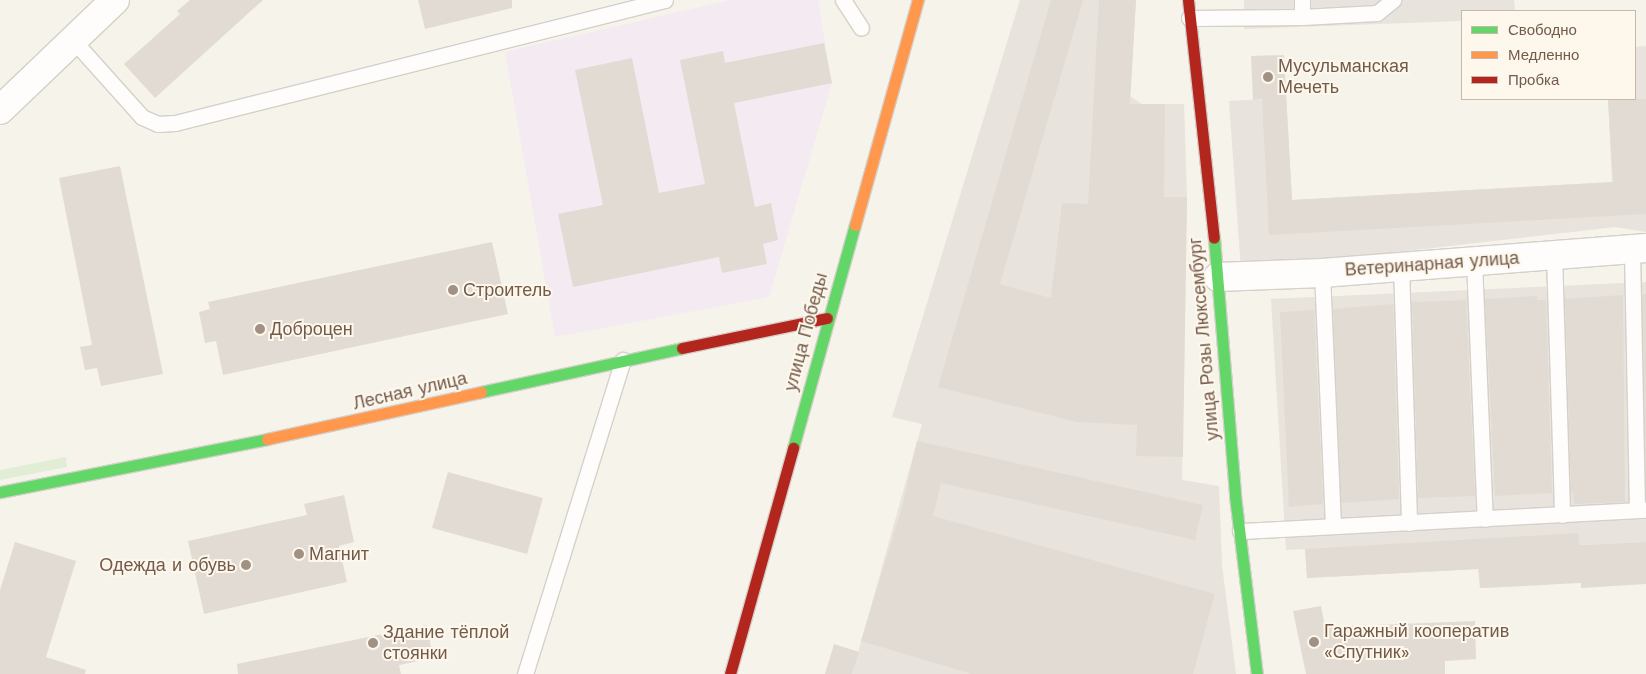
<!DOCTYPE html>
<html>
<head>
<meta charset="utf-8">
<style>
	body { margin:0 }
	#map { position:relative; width:1646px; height:674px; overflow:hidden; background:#f6f3eb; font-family:"Work Sans",sans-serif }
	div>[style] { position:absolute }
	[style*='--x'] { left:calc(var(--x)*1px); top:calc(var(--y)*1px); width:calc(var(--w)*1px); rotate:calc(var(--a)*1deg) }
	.industrial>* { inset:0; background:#e8e3dc }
	.education>* { inset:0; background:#f3eaf2 }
	.green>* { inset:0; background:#e2edd6 }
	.building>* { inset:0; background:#e2dbd3 }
	.roads { filter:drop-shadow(1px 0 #d5d0c9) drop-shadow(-1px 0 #d5d0c9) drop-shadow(0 1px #d5d0c9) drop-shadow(0 -1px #d5d0c9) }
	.lane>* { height:15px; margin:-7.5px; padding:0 7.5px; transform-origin:7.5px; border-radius:7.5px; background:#fefdfc }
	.street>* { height:28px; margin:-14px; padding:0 14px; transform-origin:14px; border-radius:14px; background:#fefdfc }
	.fast>* { height:11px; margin:-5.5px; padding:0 5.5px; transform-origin:5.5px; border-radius:5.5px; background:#63d668 }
	.slow>* { height:11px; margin:-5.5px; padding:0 5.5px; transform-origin:5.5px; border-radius:5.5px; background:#ff974d }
	.jam>* { height:11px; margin:-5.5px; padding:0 5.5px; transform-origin:5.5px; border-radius:5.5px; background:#b3261e }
	.dots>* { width:14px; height:14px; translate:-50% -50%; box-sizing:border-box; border:2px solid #fef8ec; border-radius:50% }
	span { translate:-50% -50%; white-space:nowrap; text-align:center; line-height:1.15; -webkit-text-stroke:4px #fef8ec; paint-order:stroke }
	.poi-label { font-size:18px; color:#735b4c }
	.left { translate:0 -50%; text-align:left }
	.right { translate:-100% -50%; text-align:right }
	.street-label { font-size:18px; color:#735b4c }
	.legend { position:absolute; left:1461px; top:10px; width:175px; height:90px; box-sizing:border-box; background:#fef8ec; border:1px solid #c6b9ac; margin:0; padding:6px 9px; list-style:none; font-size:15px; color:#735b4c }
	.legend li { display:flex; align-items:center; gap:10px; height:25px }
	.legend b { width:25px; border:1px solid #c6b9ac }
</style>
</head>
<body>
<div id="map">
	<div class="industrial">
		<div style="clip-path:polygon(1020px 0,1136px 0,1130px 96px,1142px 104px,1184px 104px,1187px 197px,1182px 480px,1219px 486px,1222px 565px,1236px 674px,852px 674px,922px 424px,892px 417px)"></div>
		<div style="clip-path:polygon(1244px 0,1514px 0,1515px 11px,1462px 11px,1462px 21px,1244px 29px)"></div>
		<div style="clip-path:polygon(1646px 46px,1646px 232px,1615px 227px,1241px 270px,1229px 101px,1286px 98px,1292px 200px,1612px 182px,1608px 99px,1635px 99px,1635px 47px)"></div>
		<div style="clip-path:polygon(1646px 282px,1646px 542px,1579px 545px,1547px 565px,1548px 585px,1480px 588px,1478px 569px,1307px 578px,1305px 549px,1286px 550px,1271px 299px)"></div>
	</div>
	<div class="education">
		<div style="clip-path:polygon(730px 0,818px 0,832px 83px,769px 297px,555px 337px,505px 52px)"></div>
	</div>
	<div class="green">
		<div style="clip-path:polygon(66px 457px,67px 467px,0 480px,0 470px)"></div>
	</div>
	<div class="building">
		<div style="clip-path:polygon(190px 0,263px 0,155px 98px,124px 64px,180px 14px,177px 11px)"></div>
		<div style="clip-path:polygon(418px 0,512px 0,512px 8px,425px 29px)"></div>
		<div style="clip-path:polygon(1051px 0,1083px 0,1000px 284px,1051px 298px,1062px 203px,1088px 204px,1099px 0,1136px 0,1130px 104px,1165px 104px,1164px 197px,1187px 197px,1183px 457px,1136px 456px,1137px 425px,1077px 422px,938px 387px)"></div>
		<div style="clip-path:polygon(824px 43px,832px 83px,734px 103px,755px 207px,771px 203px,778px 240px,763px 244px,767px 264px,722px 273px,719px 257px,573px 287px,558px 214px,603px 205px,575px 70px,632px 58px,659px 193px,705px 184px,680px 60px,723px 51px,725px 63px)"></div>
		<div style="clip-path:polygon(1284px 55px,1292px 200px,1613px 182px,1608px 99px,1646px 99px,1646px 214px,1269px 235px,1262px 99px,1253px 100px,1251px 56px)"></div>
		<div style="clip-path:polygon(120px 166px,163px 374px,101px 386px,97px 368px,85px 370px,80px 347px,92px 345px,59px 178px)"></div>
		<div style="clip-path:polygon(492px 242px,508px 314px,223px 375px,216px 341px,205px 343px,199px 312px,210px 309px,208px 302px)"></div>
		<div style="clip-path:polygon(1642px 294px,1646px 294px,1646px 490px)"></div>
		<div style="clip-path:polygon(1623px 295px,1625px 502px,1574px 504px,1573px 492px,1571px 492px,1565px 299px)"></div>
		<div style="clip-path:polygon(1537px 296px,1537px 300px,1546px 300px,1552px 493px,1495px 496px,1485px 299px)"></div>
		<div style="clip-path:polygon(1466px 300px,1475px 496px,1418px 498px,1412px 302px)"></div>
		<div style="clip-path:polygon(1393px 304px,1399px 499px,1341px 503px,1333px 309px)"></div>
		<div style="clip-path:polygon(1314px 310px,1323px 504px,1289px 507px,1280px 312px)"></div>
		<div style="clip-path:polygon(917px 441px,1203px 505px,1195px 540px,941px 483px,933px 516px,1215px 594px,1193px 674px,972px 674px,861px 641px,902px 507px)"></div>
		<div style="clip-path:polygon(448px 472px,543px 498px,527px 554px,432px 528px)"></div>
		<div style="clip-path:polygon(344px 495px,354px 542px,339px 546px,347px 582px,204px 614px,188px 541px,307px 515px,304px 504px)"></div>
		<div style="clip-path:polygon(1578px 533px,1579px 545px,1646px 542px,1646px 584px,1581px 588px,1581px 583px,1480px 588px,1479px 569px,1307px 578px,1305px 549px)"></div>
		<div style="clip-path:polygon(15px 542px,76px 561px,46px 657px,86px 670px,85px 674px,0 674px,0 590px)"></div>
		<div style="clip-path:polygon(1321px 606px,1325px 627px,1475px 621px,1476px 659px,1445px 661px,1445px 674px,1306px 674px,1293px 611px)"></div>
		<div style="clip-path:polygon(427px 625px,433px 658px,399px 665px,401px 674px,238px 674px,237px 664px)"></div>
		<div style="clip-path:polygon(834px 644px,859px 652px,852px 674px,825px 674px)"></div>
	</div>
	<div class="roads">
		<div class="lane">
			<div style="--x:843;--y:0;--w:33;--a:57"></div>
			<div style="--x:1302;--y:17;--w:75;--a:-3.1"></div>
			<div style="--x:1377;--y:13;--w:21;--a:-39"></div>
			<div style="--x:1189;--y:18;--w:113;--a:-0.5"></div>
			<div style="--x:1302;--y:17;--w:17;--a:-90"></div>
			<div style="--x:73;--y:40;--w:103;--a:48.1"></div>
			<div style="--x:142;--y:117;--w:17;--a:24"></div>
			<div style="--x:158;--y:124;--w:17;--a:-3"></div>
			<div style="--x:175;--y:123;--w:505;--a:-14.09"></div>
			<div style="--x:1632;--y:250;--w:260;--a:88.9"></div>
			<div style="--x:1554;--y:255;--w:260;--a:88.2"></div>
			<div style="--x:1474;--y:261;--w:258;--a:87.6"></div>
			<div style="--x:1401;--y:265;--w:258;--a:88.2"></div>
			<div style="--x:1322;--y:273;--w:253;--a:87.5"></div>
			<div style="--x:1240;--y:531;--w:407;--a:-3"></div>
			<div style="--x:525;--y:674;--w:329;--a:-72.7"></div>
		</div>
		<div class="street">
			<div style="--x:0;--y:110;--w:159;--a:-43.7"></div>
			<div style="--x:1218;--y:277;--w:104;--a:-2.2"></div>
			<div style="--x:1322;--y:273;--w:325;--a:-4.4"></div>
		</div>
		<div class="fast">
			<div style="--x:1214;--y:238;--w:259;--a:85.3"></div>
			<div style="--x:1235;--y:496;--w:179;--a:83"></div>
			<div style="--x:481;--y:392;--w:206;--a:-12.3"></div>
			<div style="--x:793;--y:448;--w:231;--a:-74.5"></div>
			<div style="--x:0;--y:492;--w:272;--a:-11.2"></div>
		</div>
		<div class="slow">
			<div style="--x:855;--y:225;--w:234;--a:-74.4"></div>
			<div style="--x:267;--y:439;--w:219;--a:-12.4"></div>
		</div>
		<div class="jam">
			<div style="--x:1188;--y:0;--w:239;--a:83.8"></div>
			<div style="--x:682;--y:348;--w:148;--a:-11.7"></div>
			<div style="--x:730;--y:674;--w:235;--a:-74.4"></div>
		</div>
	</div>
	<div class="dots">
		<div style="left:1268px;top:77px;background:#a19084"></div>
		<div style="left:453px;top:290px;background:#a19084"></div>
		<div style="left:260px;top:329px;background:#a19084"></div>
		<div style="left:299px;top:554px;background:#a19084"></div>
		<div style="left:246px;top:565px;background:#a19084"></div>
		<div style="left:1314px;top:642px;background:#a19084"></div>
		<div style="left:373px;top:643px;background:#a19084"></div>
	</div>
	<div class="poi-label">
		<span class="left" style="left:1278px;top:77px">Мусульманская<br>Мечеть</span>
		<span class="left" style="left:463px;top:290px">Строитель</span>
		<span class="left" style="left:270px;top:329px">Доброцен</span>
		<span class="left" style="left:309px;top:554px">Магнит</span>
		<span class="right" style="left:236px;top:565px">Одежда и обувь</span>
		<span class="left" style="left:1324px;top:642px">Гаражный кооператив<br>«Спутник»</span>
		<span class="left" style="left:383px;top:643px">Здание тёплой<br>стоянки</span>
	</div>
	<div class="street-label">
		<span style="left:1432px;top:264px;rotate:-4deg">Ветеринарная улица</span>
		<span style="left:806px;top:332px;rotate:-75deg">улица Победы</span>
		<span style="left:1204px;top:339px;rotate:-95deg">улица Розы Люксембург</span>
		<span style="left:410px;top:391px;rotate:-13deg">Лесная улица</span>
	</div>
	<ul class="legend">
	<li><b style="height:6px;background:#63d668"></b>Свободно</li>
	<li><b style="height:6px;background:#ff974d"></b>Медленно</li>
	<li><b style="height:6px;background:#b3261e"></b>Пробка</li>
	</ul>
</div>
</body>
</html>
